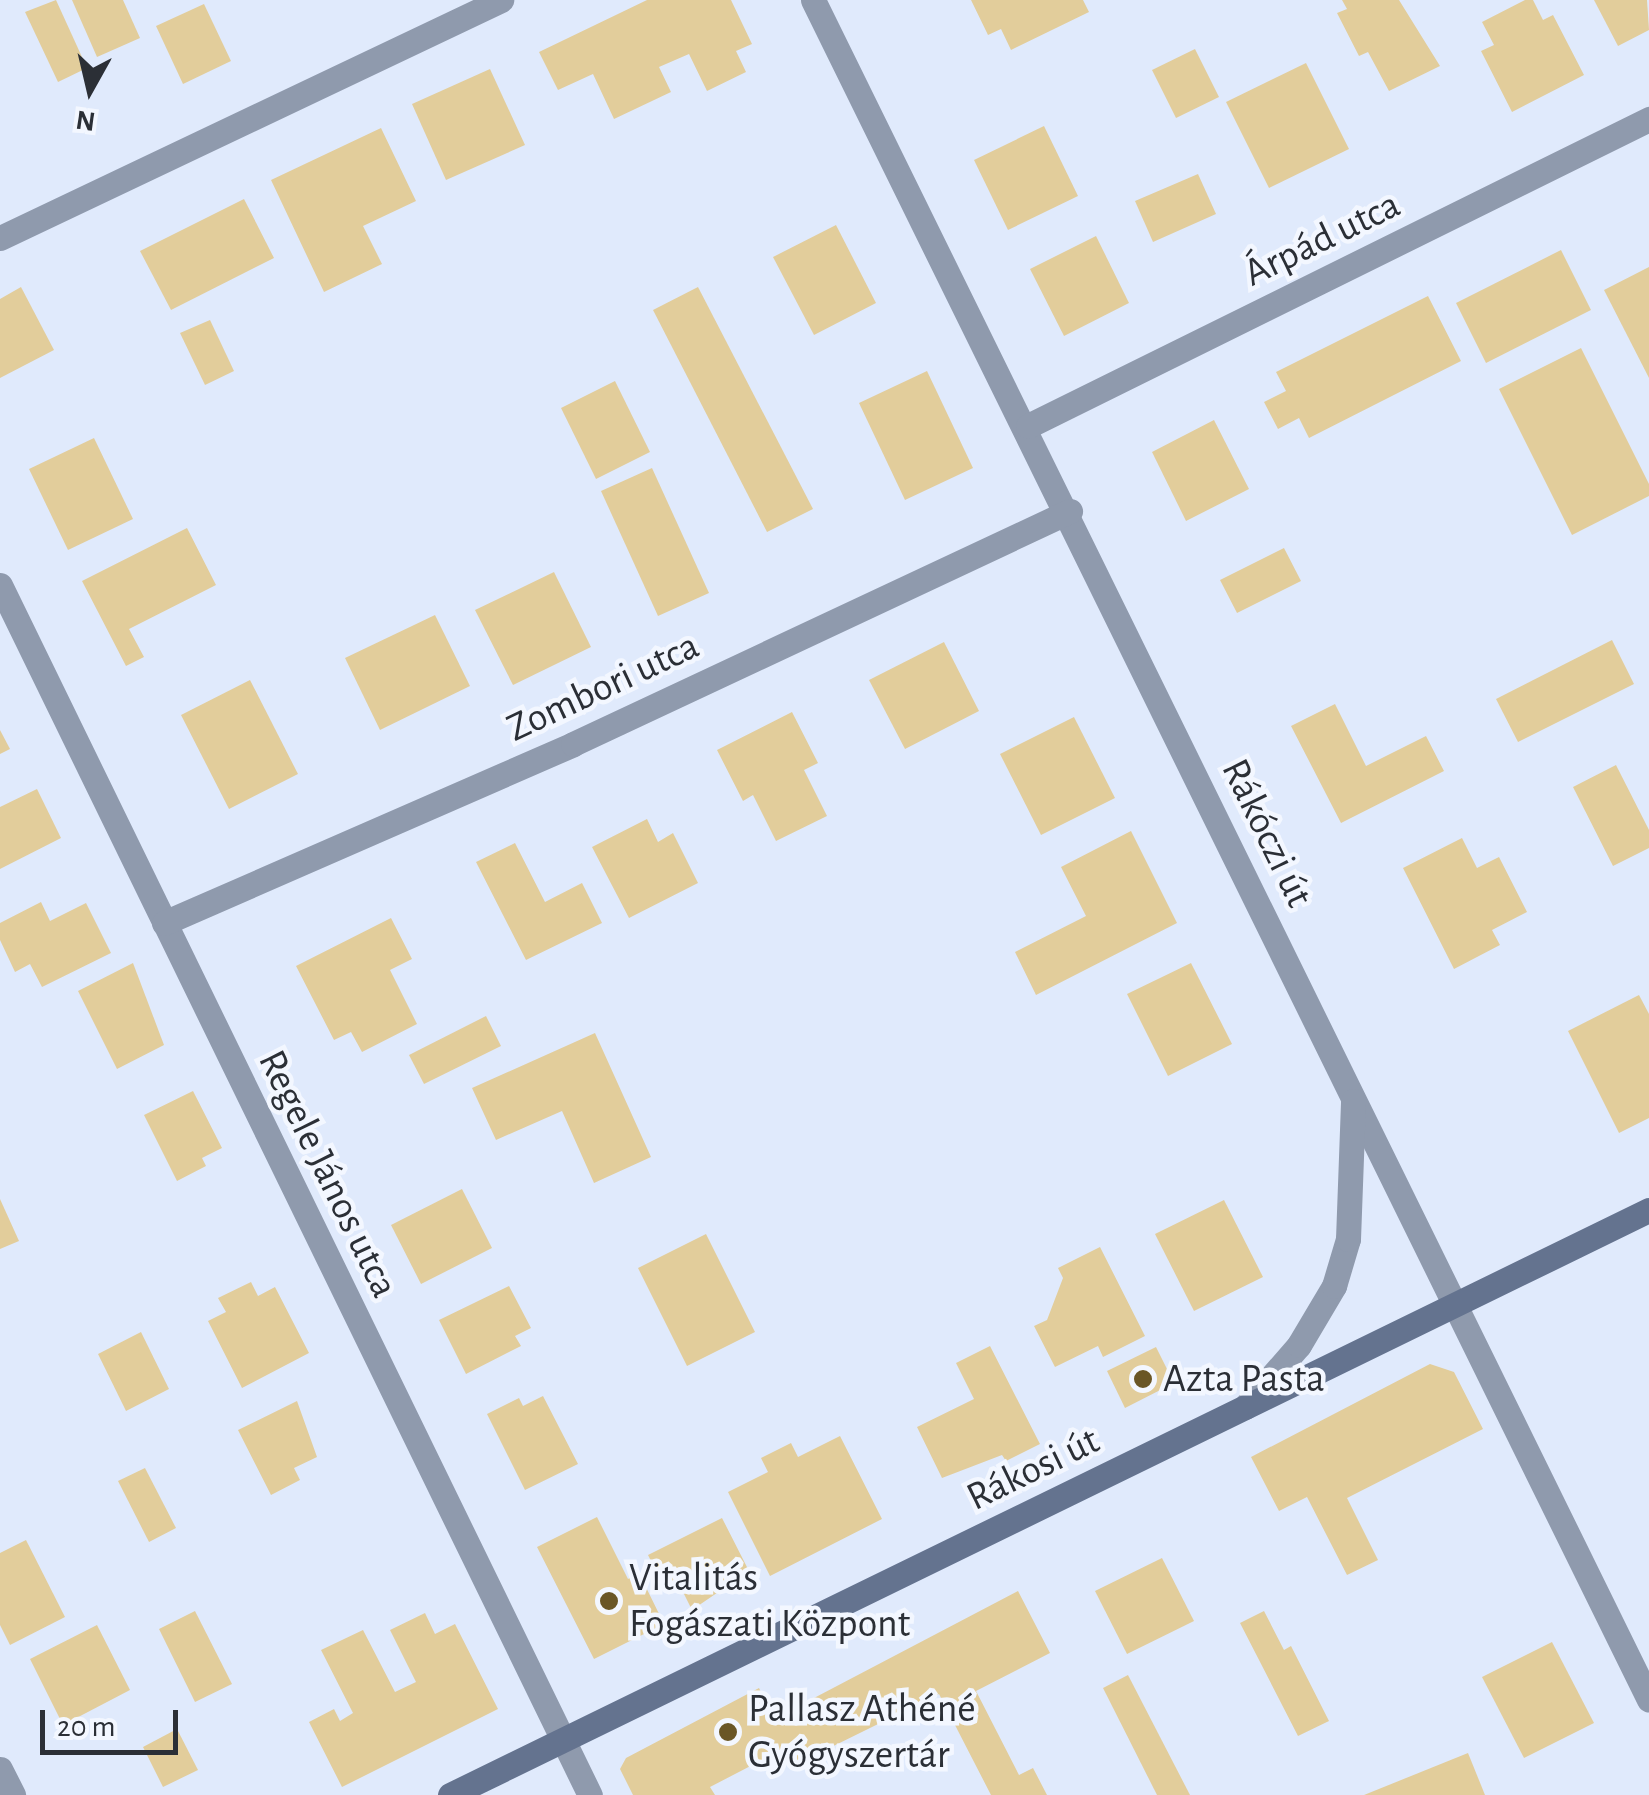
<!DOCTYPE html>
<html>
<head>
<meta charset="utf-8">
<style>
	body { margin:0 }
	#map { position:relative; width:1649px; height:1795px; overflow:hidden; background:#e0eafc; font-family:"Alegreya Sans",sans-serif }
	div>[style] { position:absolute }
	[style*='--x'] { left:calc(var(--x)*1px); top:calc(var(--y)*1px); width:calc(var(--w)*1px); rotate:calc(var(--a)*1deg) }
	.building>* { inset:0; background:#e2cd9b }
	.street>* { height:25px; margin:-12.5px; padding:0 12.5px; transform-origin:12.5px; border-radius:12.5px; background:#8f9aad }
	.secondary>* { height:25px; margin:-12.5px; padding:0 12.5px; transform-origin:12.5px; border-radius:12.5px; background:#64738f }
	.dots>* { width:28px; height:28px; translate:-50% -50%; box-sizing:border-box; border:5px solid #f3f7ff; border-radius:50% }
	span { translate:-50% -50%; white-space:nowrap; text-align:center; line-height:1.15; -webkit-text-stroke:9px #f3f7ff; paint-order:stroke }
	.street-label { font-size:40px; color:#2b2f36 }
	.poi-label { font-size:40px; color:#2b2f36 }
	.left { translate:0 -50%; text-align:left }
	.north { position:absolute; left:40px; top:40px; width:100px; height:100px; -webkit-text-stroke:8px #f3f7ff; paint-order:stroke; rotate:188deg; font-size:28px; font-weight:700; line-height:40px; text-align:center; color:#2b2f36 }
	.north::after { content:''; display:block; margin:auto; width:35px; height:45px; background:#2b2f36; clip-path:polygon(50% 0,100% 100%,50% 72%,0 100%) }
	.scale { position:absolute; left:40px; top:1710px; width:138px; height:45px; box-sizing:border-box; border:5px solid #2b2f36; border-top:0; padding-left:12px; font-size:30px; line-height:35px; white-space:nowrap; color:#2b2f36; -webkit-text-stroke:8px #f3f7ff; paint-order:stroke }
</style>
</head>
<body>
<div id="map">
	<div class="building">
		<div style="clip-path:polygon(56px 0,87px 68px,58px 82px,25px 12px)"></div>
		<div style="clip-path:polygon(72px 0,123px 0,140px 38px,97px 57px)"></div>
		<div style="clip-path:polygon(647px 0,731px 0,752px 44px,736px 51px,746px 72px,707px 91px,689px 54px,659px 67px,671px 92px,614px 119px,593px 74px,558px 90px,539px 52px)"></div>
		<div style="clip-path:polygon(971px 0,1083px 0,1089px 12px,1011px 50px,1001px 29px,988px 35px)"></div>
		<div style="clip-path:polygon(1342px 0,1399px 0,1440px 66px,1389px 91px,1368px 52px,1359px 56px,1337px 13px,1347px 9px)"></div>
		<div style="clip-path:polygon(1525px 0,1533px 0,1543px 20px,1553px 15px,1584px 75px,1512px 112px,1481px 51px,1494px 45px,1482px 22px)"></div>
		<div style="clip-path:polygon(1594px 0,1647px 0,1649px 30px,1618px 46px)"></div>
		<div style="clip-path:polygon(204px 4px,231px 61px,183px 84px,156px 26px)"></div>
		<div style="clip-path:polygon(1195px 49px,1219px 97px,1176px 118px,1152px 70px)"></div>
		<div style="clip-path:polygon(1306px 63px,1349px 149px,1269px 188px,1226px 102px)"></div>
		<div style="clip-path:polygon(490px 69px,525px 145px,446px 180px,412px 104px)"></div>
		<div style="clip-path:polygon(1044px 126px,1078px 196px,1008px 230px,974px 160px)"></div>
		<div style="clip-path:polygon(381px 128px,416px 201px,363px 226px,382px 264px,324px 292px,271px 180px)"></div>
		<div style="clip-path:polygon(1198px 174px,1216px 214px,1153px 242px,1135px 201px)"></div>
		<div style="clip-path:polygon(244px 199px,274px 258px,171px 310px,140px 251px)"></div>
		<div style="clip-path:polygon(836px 225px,876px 303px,814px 335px,773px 257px)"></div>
		<div style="clip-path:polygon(1096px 236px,1129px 303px,1064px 336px,1030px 269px)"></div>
		<div style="clip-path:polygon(1561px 250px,1591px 310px,1486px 363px,1456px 303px)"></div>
		<div style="clip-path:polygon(1649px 267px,1649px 378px,1604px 290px)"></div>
		<div style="clip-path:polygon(21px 287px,54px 350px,0 378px,0 299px)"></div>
		<div style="clip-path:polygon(698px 287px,813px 509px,767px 532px,653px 310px)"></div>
		<div style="clip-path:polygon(1428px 296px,1461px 361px,1309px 438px,1299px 418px,1278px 429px,1264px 402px,1286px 391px,1276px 372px)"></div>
		<div style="clip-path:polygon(210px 320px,234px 371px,205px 385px,180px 333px)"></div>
		<div style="clip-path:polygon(1581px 348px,1649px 484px,1649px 496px,1572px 535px,1499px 389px)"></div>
		<div style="clip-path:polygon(927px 371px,973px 468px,905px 500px,859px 403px)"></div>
		<div style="clip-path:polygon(615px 381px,650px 452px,596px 479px,561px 408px)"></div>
		<div style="clip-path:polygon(1214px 420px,1249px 489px,1186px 521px,1152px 452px)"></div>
		<div style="clip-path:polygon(94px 438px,133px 519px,68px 550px,29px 469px)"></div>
		<div style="clip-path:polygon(652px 468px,709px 593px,658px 616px,601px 491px)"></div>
		<div style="clip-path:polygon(187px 528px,216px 585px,129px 629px,144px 657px,126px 666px,82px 581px)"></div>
		<div style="clip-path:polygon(1284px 548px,1301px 581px,1237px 613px,1220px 580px)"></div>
		<div style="clip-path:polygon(554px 572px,591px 647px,513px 685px,475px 610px)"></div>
		<div style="clip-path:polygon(435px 615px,470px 686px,380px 730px,345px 658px)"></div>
		<div style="clip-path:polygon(1612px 640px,1634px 684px,1518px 742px,1496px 699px)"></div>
		<div style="clip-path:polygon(944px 642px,979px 711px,905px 749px,869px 680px)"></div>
		<div style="clip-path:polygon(250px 680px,298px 774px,229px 809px,181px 715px)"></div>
		<div style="clip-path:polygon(1335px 704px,1366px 766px,1426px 736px,1444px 771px,1341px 823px,1291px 726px)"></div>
		<div style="clip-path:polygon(792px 712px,818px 763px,804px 770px,827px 816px,776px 841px,753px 795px,743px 801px,717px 750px)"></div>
		<div style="clip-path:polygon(1074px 717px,1115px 798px,1041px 835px,1000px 754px)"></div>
		<div style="clip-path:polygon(0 730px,10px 749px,0 754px)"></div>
		<div style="clip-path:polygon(1616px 765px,1649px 830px,1649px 848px,1613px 866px,1573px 787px)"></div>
		<div style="clip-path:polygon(37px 789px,61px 838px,0 869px,0 807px)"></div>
		<div style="clip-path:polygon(647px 819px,658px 842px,673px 833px,698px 883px,629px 918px,592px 847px)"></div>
		<div style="clip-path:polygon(1131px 831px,1177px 923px,1036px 995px,1015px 952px,1086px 916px,1061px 867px)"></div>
		<div style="clip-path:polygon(1462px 838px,1477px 868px,1499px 857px,1527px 912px,1492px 930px,1500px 945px,1454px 969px,1403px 868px)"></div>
		<div style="clip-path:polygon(515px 843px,545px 902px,582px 883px,602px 923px,526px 960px,476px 862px)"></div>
		<div style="clip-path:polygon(41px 902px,50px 921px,86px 903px,111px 953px,42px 987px,30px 964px,15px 972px,0 940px,0 923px)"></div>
		<div style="clip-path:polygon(391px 918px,412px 959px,390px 970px,417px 1024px,362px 1052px,351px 1032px,334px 1040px,296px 966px)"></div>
		<div style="clip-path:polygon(133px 963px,164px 1045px,117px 1069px,78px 991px)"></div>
		<div style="clip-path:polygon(1191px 963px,1232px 1044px,1168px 1076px,1127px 994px)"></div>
		<div style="clip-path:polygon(1639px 995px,1649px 1014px,1649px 1118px,1619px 1133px,1568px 1031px)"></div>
		<div style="clip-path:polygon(486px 1016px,501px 1046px,424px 1084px,409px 1055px)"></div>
		<div style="clip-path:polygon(595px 1033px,651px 1157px,594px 1183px,562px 1111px,496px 1140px,472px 1088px)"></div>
		<div style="clip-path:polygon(193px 1091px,222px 1148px,202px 1158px,206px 1166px,177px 1181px,144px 1115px)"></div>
		<div style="clip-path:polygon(462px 1189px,492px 1248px,421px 1284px,391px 1225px)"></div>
		<div style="clip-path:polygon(0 1199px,19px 1241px,0 1249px)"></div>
		<div style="clip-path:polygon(1224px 1200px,1263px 1277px,1194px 1311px,1155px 1234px)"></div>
		<div style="clip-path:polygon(706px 1234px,755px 1332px,687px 1366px,638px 1268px)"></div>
		<div style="clip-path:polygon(1100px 1247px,1145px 1336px,1103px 1357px,1098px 1346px,1055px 1367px,1034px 1326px,1047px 1320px,1063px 1278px,1058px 1268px)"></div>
		<div style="clip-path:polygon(251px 1282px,258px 1296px,275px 1287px,309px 1353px,242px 1388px,208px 1321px,226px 1312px,218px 1298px)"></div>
		<div style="clip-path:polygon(509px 1286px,531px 1328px,515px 1336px,521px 1346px,466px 1374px,439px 1320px)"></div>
		<div style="clip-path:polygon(141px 1332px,169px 1389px,126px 1411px,98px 1354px)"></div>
		<div style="clip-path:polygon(990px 1346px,1040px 1444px,1006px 1461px,1002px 1455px,942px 1478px,917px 1427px,974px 1399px,956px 1363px)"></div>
		<div style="clip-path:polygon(1156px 1347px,1174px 1383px,1125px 1408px,1107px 1371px)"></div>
		<div style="clip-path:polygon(1430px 1364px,1454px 1372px,1483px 1429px,1347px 1498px,1378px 1560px,1347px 1575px,1307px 1497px,1279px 1511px,1251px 1457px)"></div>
		<div style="clip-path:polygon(543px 1396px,578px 1464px,525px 1490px,487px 1414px,519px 1398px,523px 1406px)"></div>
		<div style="clip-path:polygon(297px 1401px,317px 1457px,294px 1468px,300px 1480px,271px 1495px,238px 1430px)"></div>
		<div style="clip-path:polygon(840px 1436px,882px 1519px,770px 1576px,728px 1492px,768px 1472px,761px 1458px,791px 1443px,798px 1457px)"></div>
		<div style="clip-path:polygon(145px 1468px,176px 1528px,149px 1542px,118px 1481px)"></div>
		<div style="clip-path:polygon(597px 1517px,628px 1579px,639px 1573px,664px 1624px,594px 1659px,537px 1547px)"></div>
		<div style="clip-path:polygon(722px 1518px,749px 1571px,692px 1610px,680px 1586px,667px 1593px,648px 1555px)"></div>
		<div style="clip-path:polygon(26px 1540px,65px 1617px,10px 1645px,0 1625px,0 1553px)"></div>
		<div style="clip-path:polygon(1162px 1558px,1194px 1621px,1127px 1654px,1095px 1591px)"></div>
		<div style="clip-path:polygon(1018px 1591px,1050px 1653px,976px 1691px,1019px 1775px,1033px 1768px,1047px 1795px,991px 1795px,939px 1694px,799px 1763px,789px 1746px,710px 1787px,715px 1795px,633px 1795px,620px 1769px,626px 1758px,759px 1688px,774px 1719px)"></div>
		<div style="clip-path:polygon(195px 1611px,232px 1684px,195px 1702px,159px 1629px)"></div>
		<div style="clip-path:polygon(1264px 1611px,1284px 1650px,1291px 1646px,1329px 1721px,1298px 1736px,1240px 1623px)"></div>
		<div style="clip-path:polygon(425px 1613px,435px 1634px,455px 1624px,498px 1709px,342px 1787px,309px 1722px,334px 1709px,340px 1721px,353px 1713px,321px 1650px,363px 1630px,395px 1692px,416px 1682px,390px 1630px)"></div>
		<div style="clip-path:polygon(97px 1625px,130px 1690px,63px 1725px,30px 1659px)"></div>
		<div style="clip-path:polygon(1552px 1642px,1594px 1723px,1524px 1758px,1482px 1677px)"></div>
		<div style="clip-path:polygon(1128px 1675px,1190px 1795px,1157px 1795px,1103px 1688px)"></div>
		<div style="clip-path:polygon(177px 1729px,198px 1770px,163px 1787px,143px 1747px)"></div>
		<div style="clip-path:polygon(1468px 1753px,1485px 1795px,1364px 1795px)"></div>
	</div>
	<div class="street">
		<div style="--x:813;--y:0;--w:1894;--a:63.81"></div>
		<div style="--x:0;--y:238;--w:555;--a:-25.41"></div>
		<div style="--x:1028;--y:426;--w:693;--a:-26.31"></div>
		<div style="--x:0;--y:585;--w:1346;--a:64.01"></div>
		<div style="--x:164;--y:923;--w:446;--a:-23.6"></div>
		<div style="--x:573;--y:744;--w:549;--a:-25.12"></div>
		<div style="--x:1245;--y:1407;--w:82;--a:-48.9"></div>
		<div style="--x:1299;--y:1345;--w:69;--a:-59.3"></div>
		<div style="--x:1334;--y:1286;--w:49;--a:-73.4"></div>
		<div style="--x:1348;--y:1239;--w:138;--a:-87.9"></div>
		<div style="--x:0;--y:1769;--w:29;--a:63"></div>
	</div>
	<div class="secondary">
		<div style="--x:450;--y:1795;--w:1334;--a:-26.01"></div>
	</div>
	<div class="dots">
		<div style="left:1143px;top:1379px;background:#6a5625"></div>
		<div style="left:609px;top:1601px;background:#6a5625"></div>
		<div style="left:728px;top:1732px;background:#6a5625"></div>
	</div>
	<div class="street-label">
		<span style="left:1322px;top:239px;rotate:-26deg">Árpád utca</span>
		<span style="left:603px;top:687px;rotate:-25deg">Zombori utca</span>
		<span style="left:1267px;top:833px;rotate:64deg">Rákóczi út</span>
		<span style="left:328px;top:1174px;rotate:64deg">Regele János utca</span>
		<span style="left:1033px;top:1469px;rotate:-26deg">Rákosi út</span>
	</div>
	<div class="poi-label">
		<span class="left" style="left:1163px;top:1379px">Azta Pasta</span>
		<span class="left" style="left:629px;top:1601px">Vitalitás<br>Fogászati Központ</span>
		<span class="left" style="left:748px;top:1732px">Pallasz Athéné<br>Gyógyszertár</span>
	</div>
	<div class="north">N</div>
	<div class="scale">20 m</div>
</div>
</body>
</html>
